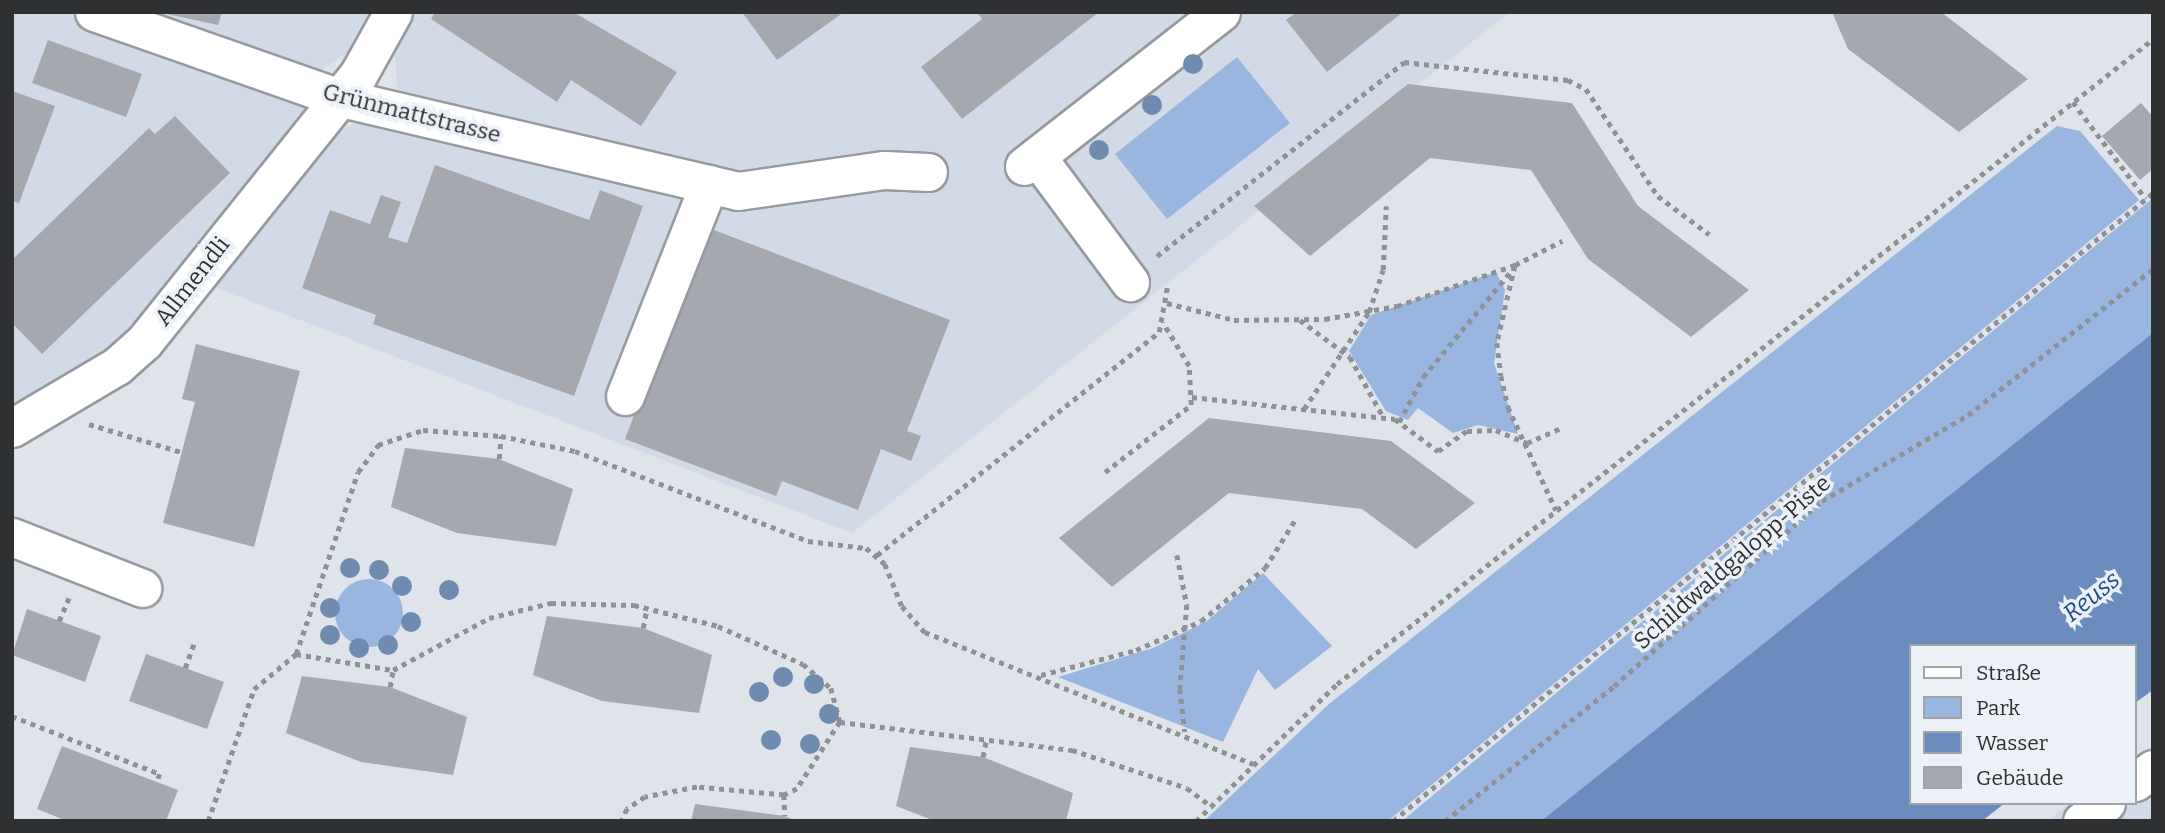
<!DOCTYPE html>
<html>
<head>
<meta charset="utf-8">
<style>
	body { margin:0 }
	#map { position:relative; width:2165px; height:833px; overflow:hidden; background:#dfe4ea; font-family:Bitter,serif }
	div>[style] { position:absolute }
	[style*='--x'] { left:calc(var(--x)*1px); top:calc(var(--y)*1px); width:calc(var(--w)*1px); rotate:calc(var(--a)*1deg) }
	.built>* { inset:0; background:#d1dae6 }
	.green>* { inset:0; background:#98b6e0 }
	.round { border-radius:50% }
	.water>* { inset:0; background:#6a8dbd }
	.building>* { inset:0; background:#a5a9af }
	.path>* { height:4.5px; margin-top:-2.25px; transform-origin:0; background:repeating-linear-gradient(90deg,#8e9296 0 5px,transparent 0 10px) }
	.roads { filter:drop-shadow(2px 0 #969a9f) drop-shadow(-2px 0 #969a9f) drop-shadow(0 2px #969a9f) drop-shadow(0 -2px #969a9f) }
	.minor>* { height:37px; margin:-18.5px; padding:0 18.5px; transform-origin:18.5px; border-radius:18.5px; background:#fff }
	.trees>* { width:20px; height:20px; margin:-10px; border-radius:50%; background:#6f8baf }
	span { translate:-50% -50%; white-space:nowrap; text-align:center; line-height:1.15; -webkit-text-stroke:7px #ecf1f7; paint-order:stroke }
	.street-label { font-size:23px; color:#2e3032 }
	.water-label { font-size:24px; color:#194884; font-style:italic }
	.frame { position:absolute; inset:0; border:14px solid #2e3032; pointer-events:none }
	.legend { position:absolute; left:1909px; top:644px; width:228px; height:161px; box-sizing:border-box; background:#ecf1f7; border:2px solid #a0a4a8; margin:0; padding:9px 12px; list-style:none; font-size:21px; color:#2e3032 }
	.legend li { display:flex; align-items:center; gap:14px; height:35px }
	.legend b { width:35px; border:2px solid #a0a4a8 }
</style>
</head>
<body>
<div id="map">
	<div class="built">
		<div style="clip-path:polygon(12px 12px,94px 12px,337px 97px,144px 342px,12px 428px)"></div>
		<div style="clip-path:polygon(135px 12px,1510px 12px,852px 533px,209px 285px,341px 131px,397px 99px,396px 57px,355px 47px,320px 71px,306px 72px)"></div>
		<div style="clip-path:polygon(2153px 744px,2153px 821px,2047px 821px,2071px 803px,2135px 803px,2135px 757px)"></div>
	</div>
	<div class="green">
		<div style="clip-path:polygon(1237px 57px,1290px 123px,1167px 219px,1115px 154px)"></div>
		<div style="clip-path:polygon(2057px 126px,2080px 131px,2139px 200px,1388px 821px,1204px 821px,1329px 704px)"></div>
		<div style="clip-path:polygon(2153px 198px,2153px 334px,1541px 821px,1402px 821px)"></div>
		<div style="clip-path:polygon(1496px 272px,1505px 290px,1494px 363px,1518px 434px,1478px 425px,1453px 433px,1418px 408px,1408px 420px,1386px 411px,1349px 351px,1371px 315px)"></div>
		<div style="clip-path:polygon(1263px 573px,1332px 646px,1275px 690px,1258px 669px,1223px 742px,1058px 677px,1153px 648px,1207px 621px)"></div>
		<div class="round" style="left:335px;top:579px;width:68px;height:68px"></div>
	</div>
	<div class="water">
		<div style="clip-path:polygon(2153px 333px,2153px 690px,2135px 703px,2135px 646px,1911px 646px,1911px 803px,2005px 803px,1982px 821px,1541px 821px)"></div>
	</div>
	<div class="building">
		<div style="clip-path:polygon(158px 12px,222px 12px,218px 25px)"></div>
		<div style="clip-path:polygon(435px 12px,573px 12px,677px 72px,641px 126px,571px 80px,557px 102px,431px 19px)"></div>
		<div style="clip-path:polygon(742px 12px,844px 12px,777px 60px)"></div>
		<div style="clip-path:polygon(977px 12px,1099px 12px,962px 119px,921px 67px,982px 19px)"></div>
		<div style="clip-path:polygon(1297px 12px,1403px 12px,1327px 72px,1286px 20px)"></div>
		<div style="clip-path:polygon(1832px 12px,1941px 12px,2028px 79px,1959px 132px,1848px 49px)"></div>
		<div style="clip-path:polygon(48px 40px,142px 74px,126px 117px,32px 83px)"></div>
		<div style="clip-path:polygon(1408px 84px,1572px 103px,1638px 206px,1749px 290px,1691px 337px,1588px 259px,1531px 170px,1430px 158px,1310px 256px,1254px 206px)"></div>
		<div style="clip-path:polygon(12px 91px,55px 106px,19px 203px,12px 201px)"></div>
		<div style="clip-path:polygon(2141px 103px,2153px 117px,2153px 169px,2140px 180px,2102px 136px)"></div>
		<div style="clip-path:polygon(175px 116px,230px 173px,42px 354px,12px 323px,12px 260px,149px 128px,155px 134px)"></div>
		<div style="clip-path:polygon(435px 165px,589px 220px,600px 190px,643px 206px,574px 396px,373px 324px,376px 315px,302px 288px,330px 210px,370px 224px,381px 195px,401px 202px,388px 237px,407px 243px)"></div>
		<div style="clip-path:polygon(706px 227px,950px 320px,907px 431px,921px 436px,911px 461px,881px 449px,858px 510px,782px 481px,776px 496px,625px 439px)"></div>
		<div style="clip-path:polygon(196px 344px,300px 371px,254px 547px,163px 523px,195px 402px,182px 399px)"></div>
		<div style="clip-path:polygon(1209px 418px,1391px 441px,1475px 503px,1416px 549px,1362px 509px,1229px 493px,1112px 587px,1059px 538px)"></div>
		<div style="clip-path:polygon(405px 448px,499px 459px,573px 489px,556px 546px,457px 533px,391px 507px)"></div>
		<div style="clip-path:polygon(27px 609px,101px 636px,85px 682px,12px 655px)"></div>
		<div style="clip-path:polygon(547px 616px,643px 628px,712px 655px,699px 713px,602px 701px,533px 675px)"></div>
		<div style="clip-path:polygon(146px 654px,224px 682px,207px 729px,129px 701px)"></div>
		<div style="clip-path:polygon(302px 676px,390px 687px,467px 717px,453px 775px,361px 762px,286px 733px)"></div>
		<div style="clip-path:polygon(62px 746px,178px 790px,166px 821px,67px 821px,37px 809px)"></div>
		<div style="clip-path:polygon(910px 747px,983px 757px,1073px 793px,1066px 821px,935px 821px,896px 806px)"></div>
		<div style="clip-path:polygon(695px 804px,785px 816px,796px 821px,691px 821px)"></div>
	</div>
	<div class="path">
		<div style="--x:2073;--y:102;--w:121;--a:53"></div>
		<div style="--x:1157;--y:256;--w:314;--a:-38.1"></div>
		<div style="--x:1404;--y:62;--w:165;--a:6.3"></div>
		<div style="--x:1568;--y:80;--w:20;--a:27"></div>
		<div style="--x:1586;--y:89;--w:129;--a:56.1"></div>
		<div style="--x:1658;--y:196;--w:64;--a:36.7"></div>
		<div style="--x:1515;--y:266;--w:79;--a:103.2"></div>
		<div style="--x:1497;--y:343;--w:33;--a:83"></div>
		<div style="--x:1501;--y:376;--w:32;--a:77"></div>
		<div style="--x:1508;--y:407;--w:114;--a:65"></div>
		<div style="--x:1167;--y:303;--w:69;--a:14.2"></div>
		<div style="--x:1234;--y:320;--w:91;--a:-0.6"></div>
		<div style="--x:1325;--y:319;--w:73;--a:-10.2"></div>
		<div style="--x:1397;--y:306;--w:125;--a:-19.2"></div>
		<div style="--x:1515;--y:265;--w:53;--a:-27.1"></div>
		<div style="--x:1300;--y:320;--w:62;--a:36.5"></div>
		<div style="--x:1350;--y:357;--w:70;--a:60.9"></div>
		<div style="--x:1192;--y:397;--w:204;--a:6.2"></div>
		<div style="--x:1395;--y:419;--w:54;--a:36.7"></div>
		<div style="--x:1438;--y:451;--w:35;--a:-35"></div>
		<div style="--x:1467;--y:431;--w:29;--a:-2"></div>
		<div style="--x:1496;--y:430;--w:34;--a:23"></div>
		<div style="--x:1527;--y:443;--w:37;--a:-24"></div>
		<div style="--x:1304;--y:409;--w:117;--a:-56.2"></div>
		<div style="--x:1369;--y:312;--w:44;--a:-71.6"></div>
		<div style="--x:1383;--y:270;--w:64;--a:-87.3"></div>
		<div style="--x:1399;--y:422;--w:51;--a:-61.9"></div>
		<div style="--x:1423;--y:377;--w:141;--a:-50.2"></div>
		<div style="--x:89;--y:424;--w:97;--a:16.8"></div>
		<div style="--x:499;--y:459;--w:23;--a:-85"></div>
		<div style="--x:1105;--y:472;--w:109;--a:-37.9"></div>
		<div style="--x:1191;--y:405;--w:39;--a:-93"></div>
		<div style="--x:1189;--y:366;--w:50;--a:-121.2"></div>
		<div style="--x:877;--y:555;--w:360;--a:-38.3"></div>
		<div style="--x:1159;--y:332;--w:45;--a:-79.7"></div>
		<div style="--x:1177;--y:555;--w:51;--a:78.7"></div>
		<div style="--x:1187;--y:605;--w:84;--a:94.8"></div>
		<div style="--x:1180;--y:689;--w:43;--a:83.4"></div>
		<div style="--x:59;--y:621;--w:26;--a:-67"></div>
		<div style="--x:643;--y:628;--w:20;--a:-79"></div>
		<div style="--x:296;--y:654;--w:192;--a:-71.2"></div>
		<div style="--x:358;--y:472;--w:34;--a:-53"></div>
		<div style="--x:378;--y:445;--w:47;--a:-18.4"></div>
		<div style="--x:423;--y:430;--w:78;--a:4.4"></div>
		<div style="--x:501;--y:436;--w:76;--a:11.5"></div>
		<div style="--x:575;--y:451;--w:250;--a:21.1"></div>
		<div style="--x:808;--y:541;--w:58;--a:6.9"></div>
		<div style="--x:866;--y:548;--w:25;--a:40"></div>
		<div style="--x:885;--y:564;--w:45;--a:68"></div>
		<div style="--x:902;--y:606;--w:35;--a:49"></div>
		<div style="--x:925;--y:632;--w:354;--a:21.9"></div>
		<div style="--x:185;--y:668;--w:27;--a:-70"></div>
		<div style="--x:1041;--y:675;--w:98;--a:-14.7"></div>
		<div style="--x:1136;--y:650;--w:71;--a:-24"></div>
		<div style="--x:1201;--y:621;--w:83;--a:-39.6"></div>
		<div style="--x:1265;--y:568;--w:57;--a:-58"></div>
		<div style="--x:390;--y:687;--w:17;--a:-80"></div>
		<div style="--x:12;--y:716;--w:159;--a:21.4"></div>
		<div style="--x:160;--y:774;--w:9;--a:111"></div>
		<div style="--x:840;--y:722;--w:234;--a:6.9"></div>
		<div style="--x:1072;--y:750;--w:121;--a:18.3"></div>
		<div style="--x:1187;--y:788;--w:30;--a:37"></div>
		<div style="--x:983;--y:757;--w:17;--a:-80"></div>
		<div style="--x:784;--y:795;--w:21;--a:87"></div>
		<div style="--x:208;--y:821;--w:140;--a:-70.8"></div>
		<div style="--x:254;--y:689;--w:55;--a:-39.8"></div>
		<div style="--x:296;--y:654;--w:98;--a:9.4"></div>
		<div style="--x:393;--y:670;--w:109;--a:-28.4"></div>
		<div style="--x:489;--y:618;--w:64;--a:-13.6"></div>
		<div style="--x:551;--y:603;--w:83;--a:1.4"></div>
		<div style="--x:634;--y:605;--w:87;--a:14"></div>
		<div style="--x:718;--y:626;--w:93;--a:24.1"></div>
		<div style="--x:803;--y:664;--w:37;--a:41"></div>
		<div style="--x:831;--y:688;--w:35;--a:75"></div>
		<div style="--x:840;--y:722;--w:80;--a:122.7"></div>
		<div style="--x:797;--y:789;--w:14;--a:155"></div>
		<div style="--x:784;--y:795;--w:87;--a:-174.7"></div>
		<div style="--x:697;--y:787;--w:53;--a:169.1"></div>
		<div style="--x:645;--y:797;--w:22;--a:146"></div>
		<div style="--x:627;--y:809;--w:13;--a:113"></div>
		<div style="--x:1196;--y:821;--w:197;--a:-44.2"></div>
		<div style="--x:1337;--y:684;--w:1040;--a:-38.32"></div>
		<div style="--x:1393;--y:821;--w:986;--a:-39.57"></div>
		<div style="--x:1445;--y:821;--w:216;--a:-38.6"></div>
		<div style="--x:1614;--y:686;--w:278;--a:-41.7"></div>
		<div style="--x:1822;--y:501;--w:169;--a:-30.5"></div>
		<div style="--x:1968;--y:415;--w:236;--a:-38.3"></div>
	</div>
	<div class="roads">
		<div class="minor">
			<div style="--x:94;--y:12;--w:257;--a:19.3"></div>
			<div style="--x:337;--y:97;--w:412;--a:13.2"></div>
			<div style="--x:738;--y:191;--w:148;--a:-8.2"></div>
			<div style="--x:884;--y:170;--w:44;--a:2.6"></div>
			<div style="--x:1037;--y:157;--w:156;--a:53.4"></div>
			<div style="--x:1024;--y:166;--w:250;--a:-38"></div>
			<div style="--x:625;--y:396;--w:228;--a:-68.4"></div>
			<div style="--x:12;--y:428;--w:122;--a:-30.6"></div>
			<div style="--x:117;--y:366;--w:36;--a:-42"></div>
			<div style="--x:144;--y:342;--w:342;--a:-51.3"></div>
			<div style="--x:358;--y:75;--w:72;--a:-60.9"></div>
			<div style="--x:12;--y:537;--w:140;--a:21.4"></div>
			<div style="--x:2135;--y:782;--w:22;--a:-36"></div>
			<div style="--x:2082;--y:821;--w:30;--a:-37"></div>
		</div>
	</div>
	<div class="trees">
		<div style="left:1193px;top:64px"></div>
		<div style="left:1152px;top:105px"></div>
		<div style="left:1099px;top:150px"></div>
		<div style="left:350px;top:568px"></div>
		<div style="left:379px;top:570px"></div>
		<div style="left:402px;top:586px"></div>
		<div style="left:449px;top:590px"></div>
		<div style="left:330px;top:608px"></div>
		<div style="left:411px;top:622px"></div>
		<div style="left:330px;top:635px"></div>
		<div style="left:388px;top:645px"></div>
		<div style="left:359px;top:648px"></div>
		<div style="left:783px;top:677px"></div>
		<div style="left:814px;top:684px"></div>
		<div style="left:759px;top:692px"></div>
		<div style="left:829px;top:714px"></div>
		<div style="left:771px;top:740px"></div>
		<div style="left:810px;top:744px"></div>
	</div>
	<div class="street-label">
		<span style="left:412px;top:113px;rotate:14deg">Grünmattstrasse</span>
		<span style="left:192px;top:281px;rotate:-52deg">Allmendli</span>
		<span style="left:1732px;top:562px;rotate:-41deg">Schildwaldgalopp-Piste</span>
	</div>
	<div class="water-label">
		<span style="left:2092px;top:597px;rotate:-39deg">Reuss</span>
	</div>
	<div class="frame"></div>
	<ul class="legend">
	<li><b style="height:9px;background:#fff"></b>Straße</li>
	<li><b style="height:19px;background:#98b6e0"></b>Park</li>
	<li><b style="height:19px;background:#6a8dbd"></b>Wasser</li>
	<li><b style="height:19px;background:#a5a9af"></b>Gebäude</li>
	</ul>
</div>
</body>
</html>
